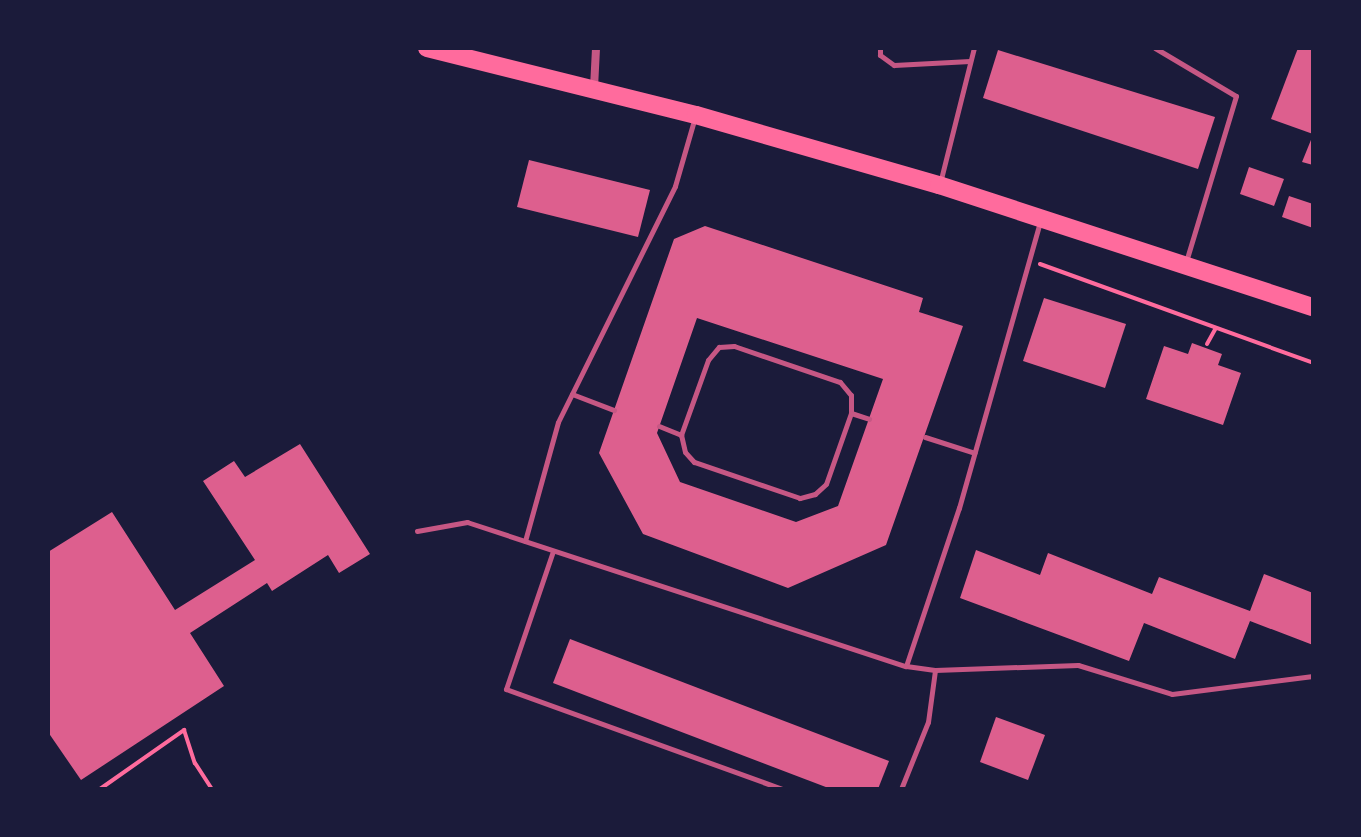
<!DOCTYPE html>
<html>
<head>
<meta charset="utf-8">
<style>
	body { margin:0 }
	#map { position:relative; width:1361px; height:837px; overflow:hidden; background:#1b1b3a; font-family:Montserrat,sans-serif }
	div>[style] { position:absolute }
	[style*='--x'] { left:calc(var(--x)*1px); top:calc(var(--y)*1px); width:calc(var(--w)*1px); rotate:calc(var(--a)*1deg) }
	.building>* { inset:0; background:#dd5f8e }
	.path>* { height:4px; margin:-2px; padding:0 2px; transform-origin:2px; border-radius:2px; background:#ff6b9d }
	.service>* { height:5px; margin:-2.5px; padding:0 2.5px; transform-origin:2.5px; border-radius:2.5px; background:#c65784 }
	.minor>* { height:8px; margin:-4px; padding:0 4px; transform-origin:4px; border-radius:4px; background:#c65784 }
	.trunk>* { height:18px; margin:-9px; padding:0 9px; transform-origin:9px; border-radius:9px; background:#ff6b9d }
	span { translate:-50% -50%; white-space:nowrap; text-align:center; line-height:1.15; -webkit-text-stroke:6px #1b1b3a; paint-order:stroke }
	.frame { position:absolute; inset:0; border:50px solid #1b1b3a; pointer-events:none }
</style>
</head>
<body>
<div id="map">
	<div class="building">
		<div style="clip-path:polygon(1298px 48px,1313px 48px,1313px 134px,1271px 119px)"></div>
		<div style="clip-path:polygon(998px 50px,1215px 117px,1198px 169px,983px 98px)"></div>
		<div style="clip-path:polygon(1313px 135px,1313px 165px,1302px 162px)"></div>
		<div style="clip-path:polygon(529px 160px,650px 190px,638px 237px,517px 207px)"></div>
		<div style="clip-path:polygon(1249px 167px,1284px 179px,1274px 206px,1240px 194px)"></div>
		<div style="clip-path:polygon(1289px 196px,1313px 204px,1313px 228px,1282px 217px)"></div>
		<div style="clip-path:polygon(evenodd,705px 226px,923px 298px,919px 312px,963px 326px,886px 545px,788px 588px,643px 534px,599px 453px,674px 239px,705px 226px,697px 318px,883px 379px,838px 506px,796px 522px,680px 482px,657px 433px,697px 318px)"></div>
		<div style="clip-path:polygon(1044px 298px,1126px 324px,1105px 388px,1023px 361px)"></div>
		<div style="clip-path:polygon(1192px 343px,1222px 354px,1218px 365px,1241px 373px,1223px 425px,1146px 399px,1164px 346px,1188px 354px)"></div>
		<div style="clip-path:polygon(300px 444px,370px 554px,339px 573px,328px 555px,272px 591px,267px 583px,190px 633px,224px 686px,81px 780px,48px 732px,48px 552px,112px 512px,175px 610px,255px 560px,203px 481px,234px 461px,245px 477px)"></div>
		<div style="clip-path:polygon(976px 550px,1040px 575px,1048px 553px,1152px 594px,1159px 577px,1250px 611px,1264px 574px,1313px 593px,1313px 645px,1250px 621px,1235px 659px,1144px 623px,1129px 661px,960px 598px)"></div>
		<div style="clip-path:polygon(570px 639px,889px 761px,878px 789px,831px 789px,553px 683px)"></div>
		<div style="clip-path:polygon(996px 717px,1045px 735px,1028px 780px,980px 762px)"></div>
	</div>
	<div class="path">
		<div style="--x:1040;--y:264;--w:290;--a:19.9"></div>
		<div style="--x:1207;--y:344;--w:18;--a:-61"></div>
		<div style="--x:100;--y:789;--w:103;--a:-35.1"></div>
		<div style="--x:184;--y:730;--w:35;--a:72"></div>
		<div style="--x:195;--y:763;--w:31;--a:57"></div>
	</div>
	<div class="service">
		<div style="--x:880;--y:48;--w:7;--a:90"></div>
		<div style="--x:880;--y:55;--w:17;--a:36"></div>
		<div style="--x:894;--y:65;--w:76;--a:-3"></div>
		<div style="--x:1155;--y:48;--w:94;--a:30.7"></div>
		<div style="--x:1236;--y:96;--w:173;--a:106.8"></div>
		<div style="--x:940;--y:183;--w:139;--a:-75.9"></div>
		<div style="--x:734;--y:346;--w:112;--a:18.8"></div>
		<div style="--x:840;--y:382;--w:17;--a:50"></div>
		<div style="--x:851;--y:395;--w:18;--a:90"></div>
		<div style="--x:851;--y:413;--w:75;--a:109.4"></div>
		<div style="--x:826;--y:484;--w:15;--a:138"></div>
		<div style="--x:815;--y:494;--w:16;--a:165"></div>
		<div style="--x:800;--y:498;--w:112;--a:-161.2"></div>
		<div style="--x:694;--y:462;--w:13;--a:-132"></div>
		<div style="--x:685;--y:452;--w:17;--a:-103"></div>
		<div style="--x:681;--y:435;--w:80;--a:-70.2"></div>
		<div style="--x:708;--y:360;--w:17;--a:-50"></div>
		<div style="--x:719;--y:347;--w:15;--a:-4"></div>
		<div style="--x:572;--y:394;--w:45;--a:20.9"></div>
		<div style="--x:851;--y:413;--w:19;--a:18"></div>
		<div style="--x:659;--y:426;--w:24;--a:22"></div>
		<div style="--x:925;--y:437;--w:52;--a:17.7"></div>
		<div style="--x:417;--y:531;--w:51;--a:-10.2"></div>
		<div style="--x:467;--y:522;--w:462;--a:18.2"></div>
		<div style="--x:906;--y:666;--w:29;--a:8"></div>
		<div style="--x:935;--y:670;--w:143;--a:-2"></div>
		<div style="--x:1078;--y:665;--w:98;--a:17.1"></div>
		<div style="--x:1172;--y:694;--w:142;--a:-7.3"></div>
		<div style="--x:525;--y:541;--w:123;--a:-74.5"></div>
		<div style="--x:558;--y:422;--w:263;--a:-63.6"></div>
		<div style="--x:675;--y:186;--w:69;--a:-73.9"></div>
		<div style="--x:553;--y:551;--w:146;--a:108.8"></div>
		<div style="--x:506;--y:689;--w:294;--a:19.9"></div>
		<div style="--x:906;--y:666;--w:167;--a:-71.5"></div>
		<div style="--x:959;--y:508;--w:298;--a:-74.2"></div>
		<div style="--x:901;--y:789;--w:72;--a:-68.1"></div>
		<div style="--x:928;--y:722;--w:52;--a:-82.3"></div>
	</div>
	<div class="minor">
		<div style="--x:594;--y:88;--w:40;--a:-87.1"></div>
	</div>
	<div class="trunk">
		<div style="--x:427;--y:48;--w:277;--a:14"></div>
		<div style="--x:696;--y:115;--w:253;--a:16.1"></div>
		<div style="--x:939;--y:185;--w:393;--a:18.1"></div>
	</div>
	<div class="frame"></div>
</div>
</body>
</html>
